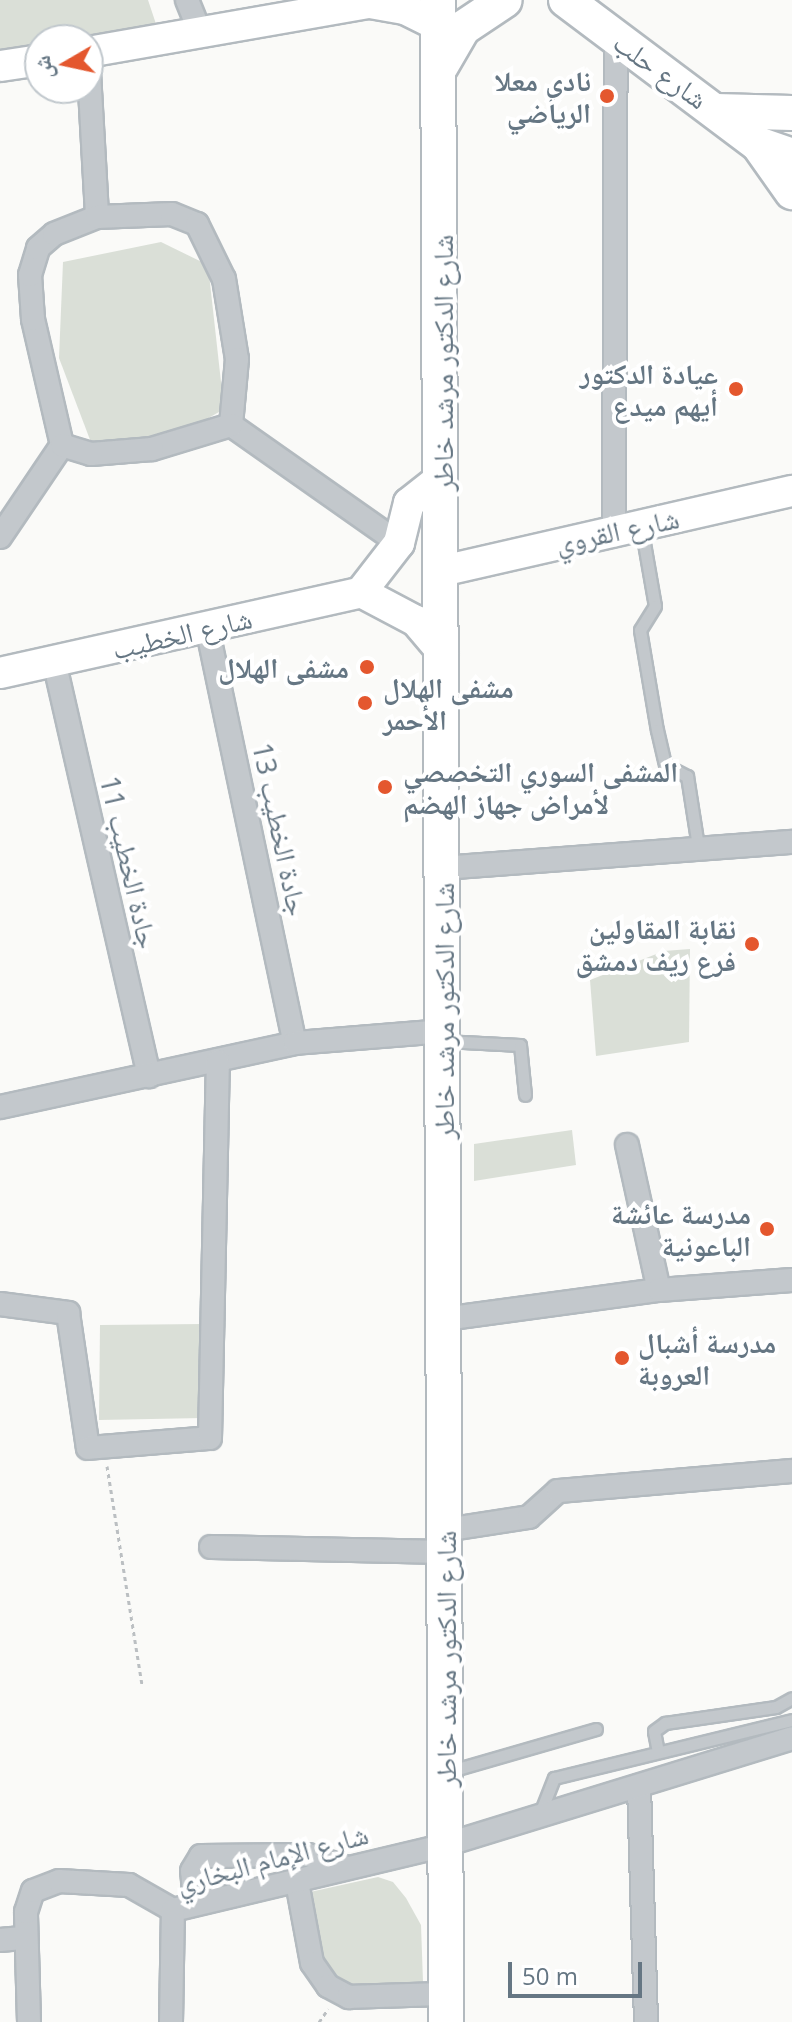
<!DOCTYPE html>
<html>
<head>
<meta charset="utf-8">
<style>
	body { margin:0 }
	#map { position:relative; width:792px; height:2022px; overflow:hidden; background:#fafaf8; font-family:"Open Sans","Noto Naskh Arabic",sans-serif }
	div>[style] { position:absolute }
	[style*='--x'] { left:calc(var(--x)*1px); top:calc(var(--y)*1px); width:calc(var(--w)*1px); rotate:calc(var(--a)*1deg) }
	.green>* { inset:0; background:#dadfd7 }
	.path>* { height:3px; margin-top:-1.5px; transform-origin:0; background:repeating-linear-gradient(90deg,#bbbfc2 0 4px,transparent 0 8px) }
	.roads { filter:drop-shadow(2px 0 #b3babf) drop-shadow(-2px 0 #b3babf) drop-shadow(0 2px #b3babf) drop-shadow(0 -2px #b3babf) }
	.service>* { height:11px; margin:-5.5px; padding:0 5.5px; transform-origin:5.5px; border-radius:5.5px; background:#c3c8cc }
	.minor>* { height:22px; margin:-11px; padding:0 11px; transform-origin:11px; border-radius:11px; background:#c3c8cc }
	.secondary>* { height:30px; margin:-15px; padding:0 15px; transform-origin:15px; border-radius:15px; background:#fff }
	.primary>* { height:34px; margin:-17px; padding:0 17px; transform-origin:17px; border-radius:17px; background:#fff }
	.dots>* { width:22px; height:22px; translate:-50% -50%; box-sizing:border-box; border:4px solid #fff; border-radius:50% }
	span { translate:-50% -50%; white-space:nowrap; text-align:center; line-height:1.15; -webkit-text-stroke:8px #fff; paint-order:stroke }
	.street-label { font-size:28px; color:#657683 }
	.poi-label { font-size:28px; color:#657683; font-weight:700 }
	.right { translate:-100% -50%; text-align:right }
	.left { translate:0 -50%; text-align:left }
	.north { position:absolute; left:24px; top:24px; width:80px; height:80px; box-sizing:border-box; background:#fff; border:2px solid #c1c8cd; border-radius:50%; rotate:261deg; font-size:22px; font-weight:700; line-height:32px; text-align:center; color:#657683 }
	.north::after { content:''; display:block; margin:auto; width:28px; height:36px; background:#e4572e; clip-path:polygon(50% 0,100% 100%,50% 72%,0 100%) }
	.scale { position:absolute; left:508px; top:1962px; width:134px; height:36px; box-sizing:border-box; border:4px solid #657683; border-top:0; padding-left:10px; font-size:24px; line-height:28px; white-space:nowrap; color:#657683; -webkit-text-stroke:6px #fff; paint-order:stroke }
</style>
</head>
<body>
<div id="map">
	<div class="green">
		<div style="clip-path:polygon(0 0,148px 0,156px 24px,72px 40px,40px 40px,40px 46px,0 54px)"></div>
		<div style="clip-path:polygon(161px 242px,208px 265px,224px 409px,183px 433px,92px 445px,59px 358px,63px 262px)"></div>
		<div style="clip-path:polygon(690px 949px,689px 1042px,596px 1056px,590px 980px,664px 951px)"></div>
		<div style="clip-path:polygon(572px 1130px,576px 1165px,474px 1181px,474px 1144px)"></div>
		<div style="clip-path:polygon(203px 1324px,203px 1418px,99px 1420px,100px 1325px)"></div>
		<div style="clip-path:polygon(378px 1877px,393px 1882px,406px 1898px,421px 1925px,423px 1982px,350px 1987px,322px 1962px,310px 1892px)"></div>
	</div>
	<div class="path">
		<div style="--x:107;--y:1466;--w:222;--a:80.9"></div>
		<div style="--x:319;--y:2022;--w:16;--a:-55"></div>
	</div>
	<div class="roads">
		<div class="service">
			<div style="--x:641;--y:526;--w:81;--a:80.1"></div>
			<div style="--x:655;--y:606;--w:28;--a:122"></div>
			<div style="--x:640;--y:630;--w:101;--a:80.4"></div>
			<div style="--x:657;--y:730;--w:36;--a:77"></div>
			<div style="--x:665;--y:765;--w:25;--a:27"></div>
			<div style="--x:687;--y:776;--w:71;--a:81.1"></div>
			<div style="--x:444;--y:1041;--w:76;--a:3"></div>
			<div style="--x:520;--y:1045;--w:50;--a:84.3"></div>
			<div style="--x:658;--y:1752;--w:21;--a:-101"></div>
			<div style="--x:654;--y:1731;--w:14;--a:-36"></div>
			<div style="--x:665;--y:1723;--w:112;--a:-8.2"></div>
			<div style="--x:776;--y:1707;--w:18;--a:-29"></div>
			<div style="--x:447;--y:1772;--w:155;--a:-16.1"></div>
			<div style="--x:539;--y:1816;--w:41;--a:-68.5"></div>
			<div style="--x:554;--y:1778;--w:245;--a:-13.7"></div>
		</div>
		<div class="minor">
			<div style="--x:187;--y:0;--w:38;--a:68"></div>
			<div style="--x:88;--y:54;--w:163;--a:86.8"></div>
			<div style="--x:231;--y:425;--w:205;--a:35.1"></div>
			<div style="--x:614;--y:528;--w:491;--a:-89.8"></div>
			<div style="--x:0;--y:537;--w:111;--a:-56"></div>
			<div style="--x:62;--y:445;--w:129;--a:-103"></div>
			<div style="--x:33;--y:319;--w:44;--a:-93.9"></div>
			<div style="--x:30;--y:275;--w:28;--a:-73"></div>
			<div style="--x:38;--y:248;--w:21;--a:-41"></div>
			<div style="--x:54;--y:234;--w:46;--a:-21.6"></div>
			<div style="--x:97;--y:217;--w:75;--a:-2.3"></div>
			<div style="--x:172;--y:214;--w:27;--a:22"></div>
			<div style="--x:197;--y:224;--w:61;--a:63.9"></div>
			<div style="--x:224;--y:279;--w:81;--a:80.8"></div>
			<div style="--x:237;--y:359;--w:66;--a:95.2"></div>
			<div style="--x:231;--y:425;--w:83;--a:163.1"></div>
			<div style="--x:152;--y:449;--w:61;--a:175.3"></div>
			<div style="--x:91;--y:454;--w:30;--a:-163"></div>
			<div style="--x:207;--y:627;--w:425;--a:78.1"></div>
			<div style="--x:54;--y:661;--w:426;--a:77.1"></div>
			<div style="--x:443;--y:868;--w:350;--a:-4.3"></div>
			<div style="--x:0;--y:1107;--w:302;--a:-12.2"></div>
			<div style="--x:295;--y:1043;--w:148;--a:-4.6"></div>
			<div style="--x:627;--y:1145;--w:148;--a:77.6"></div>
			<div style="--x:0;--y:1304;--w:69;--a:7.5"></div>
			<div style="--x:68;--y:1313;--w:136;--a:81.6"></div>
			<div style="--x:88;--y:1448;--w:122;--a:-4.7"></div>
			<div style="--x:210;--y:1438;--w:377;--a:-88.8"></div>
			<div style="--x:444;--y:1319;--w:217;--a:-7.7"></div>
			<div style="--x:659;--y:1290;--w:133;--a:-4.3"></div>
			<div style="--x:445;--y:1530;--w:85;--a:-8.8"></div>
			<div style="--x:529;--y:1517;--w:39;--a:-42"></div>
			<div style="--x:558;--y:1491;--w:235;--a:-4.9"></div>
			<div style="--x:211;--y:1547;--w:234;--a:1.2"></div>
			<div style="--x:639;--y:1786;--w:236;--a:88.3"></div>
			<div style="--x:297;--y:1882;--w:82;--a:79.5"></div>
			<div style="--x:312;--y:1963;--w:28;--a:55"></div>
			<div style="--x:328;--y:1986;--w:24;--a:28"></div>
			<div style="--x:349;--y:1997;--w:97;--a:-1.8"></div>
			<div style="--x:195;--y:1904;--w:33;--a:-95"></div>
			<div style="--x:192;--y:1871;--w:17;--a:-59"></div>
			<div style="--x:201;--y:1856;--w:107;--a:-0.5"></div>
			<div style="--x:308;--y:1855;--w:41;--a:18.4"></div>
			<div style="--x:173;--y:1910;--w:280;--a:-13.4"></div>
			<div style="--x:445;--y:1845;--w:363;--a:-17.1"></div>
			<div style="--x:0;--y:1940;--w:25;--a:-5"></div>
			<div style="--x:29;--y:2022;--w:110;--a:-91.6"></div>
			<div style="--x:26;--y:1912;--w:22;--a:-72"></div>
			<div style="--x:33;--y:1891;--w:28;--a:-21"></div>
			<div style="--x:59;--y:1881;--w:70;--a:3.3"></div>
			<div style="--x:129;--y:1885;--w:51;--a:29.6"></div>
			<div style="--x:171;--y:2022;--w:112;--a:-89"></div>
		</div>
		<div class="secondary">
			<div style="--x:88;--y:52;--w:286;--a:-9.9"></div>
			<div style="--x:370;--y:3;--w:36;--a:10"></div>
			<div style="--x:405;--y:9;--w:40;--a:26.6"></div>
			<div style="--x:0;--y:66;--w:40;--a:-8.5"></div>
			<div style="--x:442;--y:571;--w:359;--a:-12.9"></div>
			<div style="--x:361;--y:592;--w:62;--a:-52.2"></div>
			<div style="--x:399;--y:543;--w:41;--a:-76"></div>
			<div style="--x:409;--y:503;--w:42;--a:-38.2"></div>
			<div style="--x:0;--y:673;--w:370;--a:-12.6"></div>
			<div style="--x:361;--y:592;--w:62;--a:27.8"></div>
			<div style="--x:416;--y:621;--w:42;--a:49.8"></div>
		</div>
		<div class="primary">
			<div style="--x:438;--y:0;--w:2022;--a:89.77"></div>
			<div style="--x:566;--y:0;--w:240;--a:36.9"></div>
			<div style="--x:758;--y:144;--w:36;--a:19"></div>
			<div style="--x:441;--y:66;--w:44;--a:-59.9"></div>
			<div style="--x:463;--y:28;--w:50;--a:-33.7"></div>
			<div style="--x:716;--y:111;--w:76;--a:1.5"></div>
			<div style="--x:758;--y:144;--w:59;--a:54.7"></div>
		</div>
	</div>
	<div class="dots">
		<div style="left:607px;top:96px;background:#e4572e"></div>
		<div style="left:736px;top:389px;background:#e4572e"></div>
		<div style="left:367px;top:667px;background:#e4572e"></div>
		<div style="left:365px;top:703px;background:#e4572e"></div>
		<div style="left:385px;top:787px;background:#e4572e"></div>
		<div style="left:752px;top:944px;background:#e4572e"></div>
		<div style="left:767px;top:1229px;background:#e4572e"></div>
		<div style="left:622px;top:1358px;background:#e4572e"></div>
	</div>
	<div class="street-label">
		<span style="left:661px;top:70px;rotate:36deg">شارع حلب</span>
		<span style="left:442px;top:363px;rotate:-90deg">شارع الدكتور مرشد خاطر</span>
		<span style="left:617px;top:530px;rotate:-12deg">شارع القروي</span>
		<span style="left:182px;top:633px;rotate:-13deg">شارع الخطيب</span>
		<span style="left:281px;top:829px;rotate:78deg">جادة الخطيب 13</span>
		<span style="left:130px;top:862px;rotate:77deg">جادة الخطيب 11</span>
		<span style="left:443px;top:1011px;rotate:-90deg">شارع الدكتور مرشد خاطر</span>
		<span style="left:445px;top:1659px;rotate:-90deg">شارع الدكتور مرشد خاطر</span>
		<span style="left:272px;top:1858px;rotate:-15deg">شارع الإمام البخاري</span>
	</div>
	<div class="poi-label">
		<span class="right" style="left:591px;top:96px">نادي معلا<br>الرياضي</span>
		<span class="right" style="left:718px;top:389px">عيادة الدكتور<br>أيهم ميدع</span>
		<span class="right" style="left:349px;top:667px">مشفى الهلال</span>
		<span class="left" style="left:383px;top:703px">مشفى الهلال<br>الأحمر</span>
		<span class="left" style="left:403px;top:787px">المشفى السوري التخصصي<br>لأمراض جهاز الهضم</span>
		<span class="right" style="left:736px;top:944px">نقابة المقاولين<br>فرع ريف دمشق</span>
		<span class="right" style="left:751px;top:1229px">مدرسة عائشة<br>الباعونية</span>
		<span class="left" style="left:638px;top:1358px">مدرسة أشبال<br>العروبة</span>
	</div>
	<div class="north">ش</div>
	<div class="scale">50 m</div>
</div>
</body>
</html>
